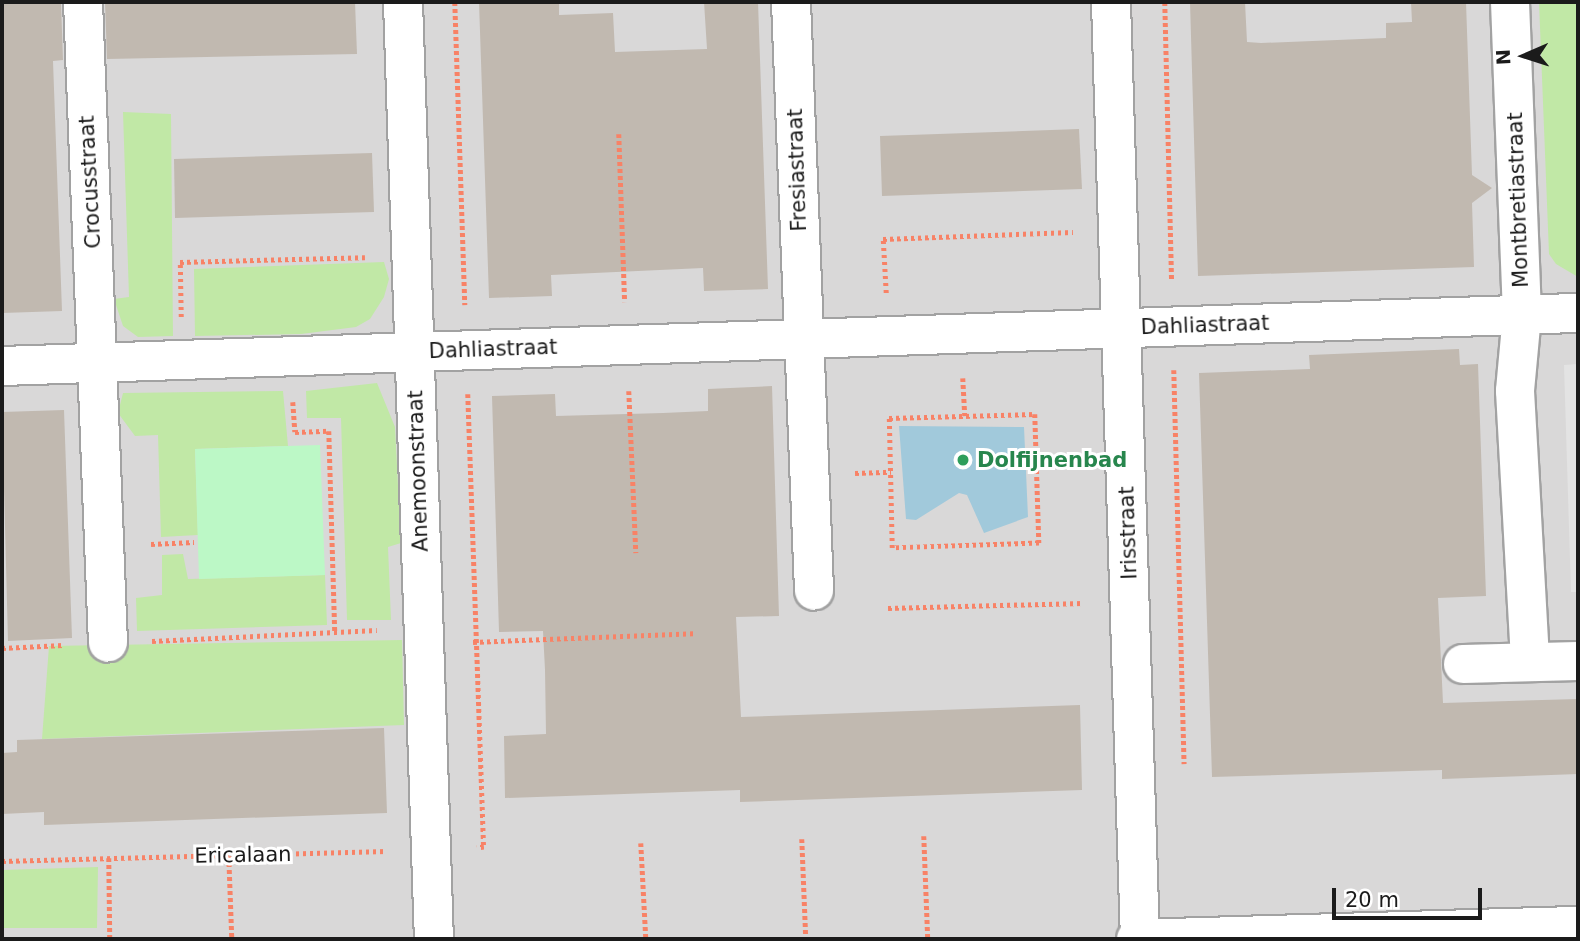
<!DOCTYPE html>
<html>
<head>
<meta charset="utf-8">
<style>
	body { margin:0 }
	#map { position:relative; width:1580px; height:941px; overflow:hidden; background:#edeae1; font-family:"DejaVu Sans",sans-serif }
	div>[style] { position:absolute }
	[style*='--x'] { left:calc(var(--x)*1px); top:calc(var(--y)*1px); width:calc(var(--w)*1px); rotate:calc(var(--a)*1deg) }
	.residential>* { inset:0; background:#d9d8d8 }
	.grass>* { inset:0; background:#c1e8a6 }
	.park>* { inset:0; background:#bcf8c6 }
	.parking>* { inset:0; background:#e3e3e3 }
	.water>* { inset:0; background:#a1c9db }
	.building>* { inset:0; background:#c1b9b0 }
	.path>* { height:4.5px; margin-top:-2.25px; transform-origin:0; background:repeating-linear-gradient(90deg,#f88266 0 3.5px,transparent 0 7px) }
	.roads { filter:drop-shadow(2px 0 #a2a2a2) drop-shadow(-2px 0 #a2a2a2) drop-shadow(0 2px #a2a2a2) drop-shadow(0 -2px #a2a2a2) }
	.minor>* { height:38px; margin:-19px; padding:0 19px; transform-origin:19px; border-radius:19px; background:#fff }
	.dots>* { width:19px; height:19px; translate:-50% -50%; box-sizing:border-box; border:4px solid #fff; border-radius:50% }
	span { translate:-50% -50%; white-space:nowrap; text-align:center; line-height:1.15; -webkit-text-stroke:6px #fff; paint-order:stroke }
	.street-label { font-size:21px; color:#1b1b1b }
	.leisure-label { font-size:21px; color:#27864d; font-weight:700 }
	.left { translate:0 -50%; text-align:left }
	.frame { position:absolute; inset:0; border:4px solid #1b1b1b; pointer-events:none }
	.north { position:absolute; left:1489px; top:21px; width:70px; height:70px; -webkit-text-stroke:5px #fff; paint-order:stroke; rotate:267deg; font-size:19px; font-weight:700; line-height:28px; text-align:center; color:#1b1b1b }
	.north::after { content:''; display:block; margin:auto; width:24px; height:32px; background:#1b1b1b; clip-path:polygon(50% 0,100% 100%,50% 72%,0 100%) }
	.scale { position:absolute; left:1332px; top:888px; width:150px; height:32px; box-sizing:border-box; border:4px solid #1b1b1b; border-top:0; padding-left:9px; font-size:21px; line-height:24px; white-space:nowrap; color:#1b1b1b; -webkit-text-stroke:5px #fff; paint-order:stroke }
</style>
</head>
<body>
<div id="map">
	<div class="residential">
		<div style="clip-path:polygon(2px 2px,1578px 2px,1578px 939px,2px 939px)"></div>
	</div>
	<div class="grass">
		<div style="clip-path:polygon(1539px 2px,1578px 2px,1578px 277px,1556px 264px,1549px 254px)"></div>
		<div style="clip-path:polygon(123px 112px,171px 114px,173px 336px,138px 337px,123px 326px,114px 299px,129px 297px)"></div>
		<div style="clip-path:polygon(384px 262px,389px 279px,384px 297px,370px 319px,356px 327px,301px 334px,195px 336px,194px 269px)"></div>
		<div style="clip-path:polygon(377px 383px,395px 427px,401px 543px,388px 547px,391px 620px,347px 620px,341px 418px,307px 418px,306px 391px)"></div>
		<div style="clip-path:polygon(283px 391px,288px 446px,195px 449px,198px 535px,161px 537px,158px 435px,135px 436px,118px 413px,123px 393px)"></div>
		<div style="clip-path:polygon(183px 554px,188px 579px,325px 575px,327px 625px,137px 631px,136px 598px,162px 595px,162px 555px)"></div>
		<div style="clip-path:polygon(402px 640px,404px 725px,42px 739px,49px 646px)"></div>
		<div style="clip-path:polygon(98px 867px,97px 928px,2px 928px,2px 870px)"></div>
	</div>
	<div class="park">
		<div style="clip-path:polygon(320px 445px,325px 575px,199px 579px,195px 449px)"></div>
	</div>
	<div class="parking">
		<div style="clip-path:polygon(1578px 364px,1578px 592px,1571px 592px,1564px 365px)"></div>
	</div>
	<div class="water">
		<div style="clip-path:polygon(899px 426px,1024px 427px,1028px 517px,984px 533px,967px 495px,959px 493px,916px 520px,906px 519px)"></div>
	</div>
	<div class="building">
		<div style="clip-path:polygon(2px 2px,61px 3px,63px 60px,53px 61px,62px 311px,2px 313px)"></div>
		<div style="clip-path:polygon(105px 2px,355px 2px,357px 54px,107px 59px)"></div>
		<div style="clip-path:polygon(479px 2px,559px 2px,559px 15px,613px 13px,615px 52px,707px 49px,704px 2px,758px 2px,768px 289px,704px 291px,703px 268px,551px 275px,552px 296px,489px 298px)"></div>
		<div style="clip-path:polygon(1190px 2px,1245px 2px,1247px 42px,1261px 43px,1386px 38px,1386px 23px,1412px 22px,1411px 2px,1466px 2px,1472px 175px,1492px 188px,1472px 203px,1474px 267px,1198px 276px)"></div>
		<div style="clip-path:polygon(1079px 129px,1082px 189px,882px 196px,880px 136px)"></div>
		<div style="clip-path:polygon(372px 153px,374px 212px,175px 218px,174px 159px)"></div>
		<div style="clip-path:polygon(1459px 349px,1460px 365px,1478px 364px,1486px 596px,1438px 598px,1443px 703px,1578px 699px,1578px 774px,1442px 779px,1442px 770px,1212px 777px,1199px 373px,1310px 369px,1309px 355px)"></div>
		<div style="clip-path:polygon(772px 386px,779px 616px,736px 617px,741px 717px,1080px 705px,1082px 790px,740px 802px,740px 790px,505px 798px,504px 736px,546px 734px,545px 670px,543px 631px,499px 632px,492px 396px,555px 394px,556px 416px,663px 413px,708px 411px,708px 389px)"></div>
		<div style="clip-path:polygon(64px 410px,72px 638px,8px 641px,2px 412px)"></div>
		<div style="clip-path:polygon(384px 728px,387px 813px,44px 825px,44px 812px,2px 814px,2px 753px,17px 752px,17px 740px)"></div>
	</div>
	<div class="path">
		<div style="--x:455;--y:2;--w:303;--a:88.1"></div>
		<div style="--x:1165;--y:2;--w:279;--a:88.6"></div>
		<div style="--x:619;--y:134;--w:168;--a:88"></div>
		<div style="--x:886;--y:293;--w:54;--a:-93.2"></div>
		<div style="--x:883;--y:239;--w:190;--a:-2.1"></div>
		<div style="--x:181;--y:317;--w:55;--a:-91"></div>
		<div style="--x:180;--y:262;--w:185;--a:-1.5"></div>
		<div style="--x:1174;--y:370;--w:394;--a:88.5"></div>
		<div style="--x:963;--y:378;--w:38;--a:87"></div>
		<div style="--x:629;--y:391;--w:162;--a:87.5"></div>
		<div style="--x:468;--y:394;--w:453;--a:88"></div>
		<div style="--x:484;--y:847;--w:7;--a:172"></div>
		<div style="--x:293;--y:402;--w:30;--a:86"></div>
		<div style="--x:295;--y:432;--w:34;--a:-2"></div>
		<div style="--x:329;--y:431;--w:201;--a:88.3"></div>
		<div style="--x:1035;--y:414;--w:129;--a:88.2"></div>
		<div style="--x:1039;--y:543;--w:147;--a:178.1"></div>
		<div style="--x:892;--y:548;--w:130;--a:-91.3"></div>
		<div style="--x:889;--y:418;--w:146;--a:-1.6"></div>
		<div style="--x:855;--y:473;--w:36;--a:-2"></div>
		<div style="--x:151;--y:544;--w:43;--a:-2.7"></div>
		<div style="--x:888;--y:608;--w:195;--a:-1.5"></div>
		<div style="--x:152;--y:641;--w:225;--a:-2.8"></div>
		<div style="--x:473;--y:642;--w:221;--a:-2.3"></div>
		<div style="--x:2;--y:648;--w:61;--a:-2.8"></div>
		<div style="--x:924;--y:836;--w:103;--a:87.8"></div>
		<div style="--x:802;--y:839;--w:100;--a:87.7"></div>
		<div style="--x:641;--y:843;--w:96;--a:87"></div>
		<div style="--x:229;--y:856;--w:83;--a:87.9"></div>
		<div style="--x:109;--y:858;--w:81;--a:89.3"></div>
		<div style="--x:2;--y:861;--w:385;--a:-1.5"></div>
	</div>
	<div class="roads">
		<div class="minor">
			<div style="--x:83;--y:2;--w:641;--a:87.77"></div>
			<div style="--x:403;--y:2;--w:938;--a:88.11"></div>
			<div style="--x:791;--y:2;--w:589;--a:87.76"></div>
			<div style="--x:1111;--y:2;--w:937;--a:88.23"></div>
			<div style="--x:1510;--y:2;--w:313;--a:87.8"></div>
			<div style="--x:1522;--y:315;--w:76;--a:95.3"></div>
			<div style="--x:1515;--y:391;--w:271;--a:86.8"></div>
			<div style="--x:2;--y:366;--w:1577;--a:-1.93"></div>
			<div style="--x:1463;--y:664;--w:115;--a:-1.5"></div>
			<div style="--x:1136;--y:939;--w:442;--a:-1.7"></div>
		</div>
	</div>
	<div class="dots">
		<div style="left:963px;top:460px;background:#2e9e5b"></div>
	</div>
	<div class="street-label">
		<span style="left:797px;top:170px;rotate:-92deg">Fresiastraat</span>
		<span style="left:90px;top:182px;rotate:-93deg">Crocusstraat</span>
		<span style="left:1518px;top:200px;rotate:-92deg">Montbretiastraat</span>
		<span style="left:1205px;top:325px;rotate:-2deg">Dahliastraat</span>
		<span style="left:493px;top:349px;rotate:-2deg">Dahliastraat</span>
		<span style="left:418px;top:471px;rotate:-92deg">Anemoonstraat</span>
		<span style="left:1128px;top:533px;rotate:-92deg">Irisstraat</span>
		<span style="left:243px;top:855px;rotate:-1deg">Ericalaan</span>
	</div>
	<div class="leisure-label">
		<span class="left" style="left:977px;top:460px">Dolfijnenbad</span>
	</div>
	<div class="frame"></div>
	<div class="north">N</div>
	<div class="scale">20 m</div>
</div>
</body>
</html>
